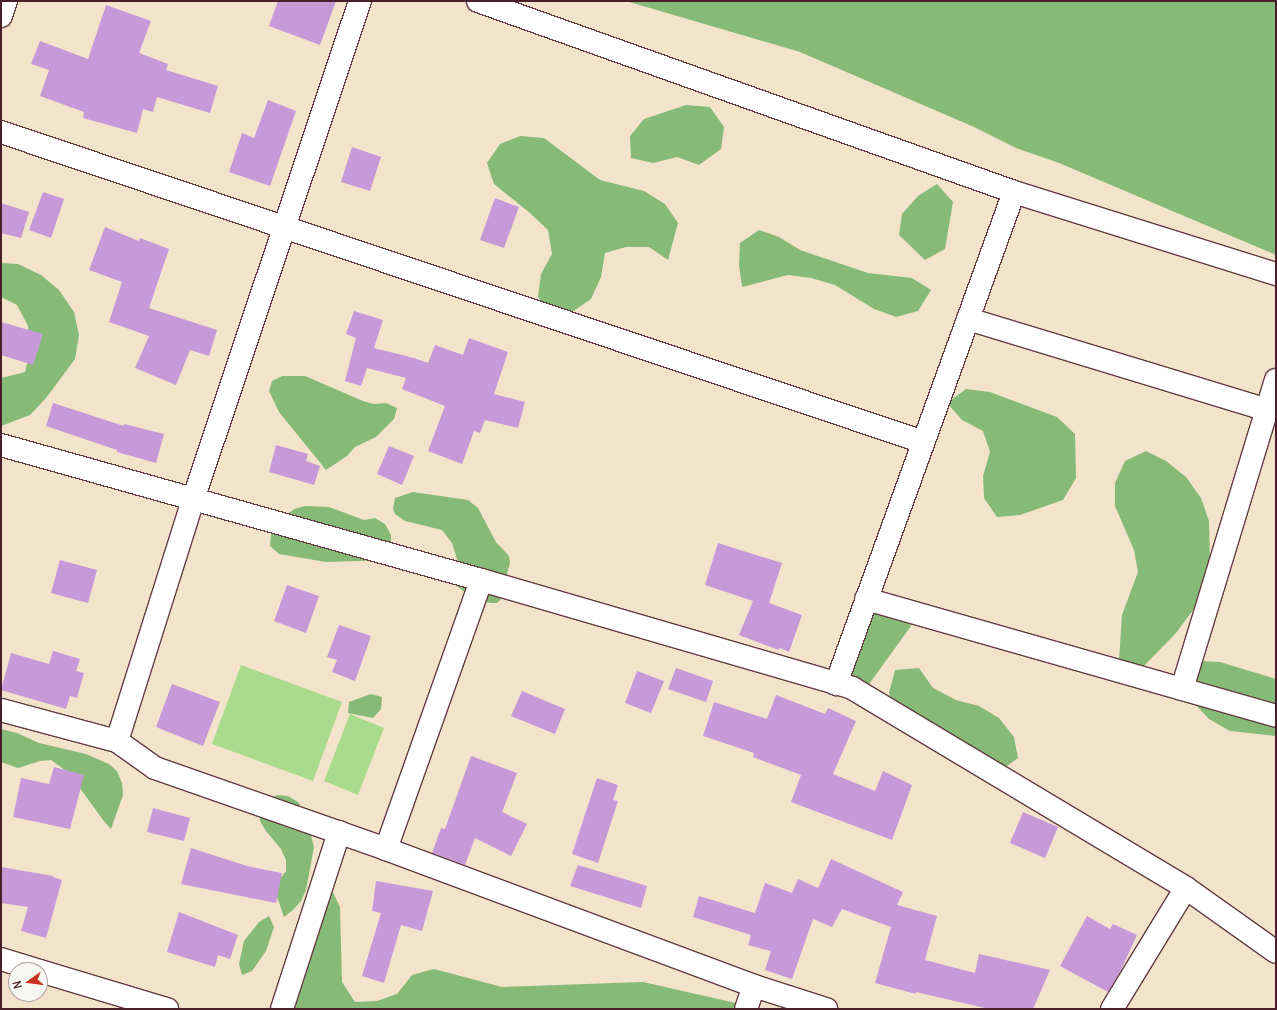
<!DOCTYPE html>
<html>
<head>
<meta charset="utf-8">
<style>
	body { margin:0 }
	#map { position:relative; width:1277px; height:1010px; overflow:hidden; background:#f3e3cb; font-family:Delius,sans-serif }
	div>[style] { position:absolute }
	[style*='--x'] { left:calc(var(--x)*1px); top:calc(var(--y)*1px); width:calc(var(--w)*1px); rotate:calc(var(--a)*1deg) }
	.green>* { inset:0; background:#a8db8b }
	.forest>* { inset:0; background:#86bb77 }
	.building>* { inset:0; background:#c899d9 }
	.roads { filter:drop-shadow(1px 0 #633c43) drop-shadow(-1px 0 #633c43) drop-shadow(0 1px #633c43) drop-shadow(0 -1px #633c43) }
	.minor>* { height:22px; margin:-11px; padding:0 11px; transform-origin:11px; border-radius:11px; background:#fff }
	span { translate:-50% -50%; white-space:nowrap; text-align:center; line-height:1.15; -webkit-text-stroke:3px #f6f6f2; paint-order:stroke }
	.frame { position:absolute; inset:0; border:2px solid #4a1f2b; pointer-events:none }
	.north { position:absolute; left:8px; top:962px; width:40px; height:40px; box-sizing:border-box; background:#f6f6f2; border:1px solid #b1a0a2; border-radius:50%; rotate:256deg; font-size:11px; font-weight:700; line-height:16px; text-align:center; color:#4a1f2b }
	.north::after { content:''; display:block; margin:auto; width:14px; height:18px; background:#c8321e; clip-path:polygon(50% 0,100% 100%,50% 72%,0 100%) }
</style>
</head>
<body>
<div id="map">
	<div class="green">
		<div style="clip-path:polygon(241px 665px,342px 702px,313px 781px,212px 744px)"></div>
		<div style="clip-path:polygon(350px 714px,384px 728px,358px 795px,324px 781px)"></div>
	</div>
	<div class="forest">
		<div style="clip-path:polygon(626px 1px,1276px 1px,1276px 255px,1059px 163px,1016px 148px,974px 127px,800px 52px)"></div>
		<div style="clip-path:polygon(686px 105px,710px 107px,724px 127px,721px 149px,699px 165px,677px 157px,653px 163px,631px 158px,630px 136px,644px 119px)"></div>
		<div style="clip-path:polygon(520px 136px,544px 138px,600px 180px,644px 191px,665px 204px,678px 223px,668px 260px,649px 247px,626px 247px,605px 253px,601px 277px,591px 299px,572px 312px,550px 315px,538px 297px,541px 274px,552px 254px,548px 230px,530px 213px,494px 184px,487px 163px,500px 144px)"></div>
		<div style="clip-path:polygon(937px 184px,953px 202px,945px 249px,925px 260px,899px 235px,902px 214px,918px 196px)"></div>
		<div style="clip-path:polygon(759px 230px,779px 237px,800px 250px,868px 273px,912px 278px,931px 290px,918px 311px,896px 317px,874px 309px,835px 285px,811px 278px,788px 275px,742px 287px,739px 265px,740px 243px)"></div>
		<div style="clip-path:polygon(1px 263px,18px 264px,41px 275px,59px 290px,74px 312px,79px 335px,75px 359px,46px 398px,30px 415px,1px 426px,1px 378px,25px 372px,31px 348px,28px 326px,17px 305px,1px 297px)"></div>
		<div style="clip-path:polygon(282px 376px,305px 376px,363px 401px,374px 404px,386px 403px,397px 408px,394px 419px,376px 437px,355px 447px,347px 456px,326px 470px,279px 412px,269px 391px,272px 381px)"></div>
		<div style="clip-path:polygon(966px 389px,990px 392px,1057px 417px,1075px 434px,1076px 478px,1063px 500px,1020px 515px,997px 517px,984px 498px,983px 476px,990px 452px,983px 431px,962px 420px,947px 403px)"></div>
		<div style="clip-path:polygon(1146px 451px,1166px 461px,1186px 477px,1201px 498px,1209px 521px,1210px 563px,1208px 590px,1176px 633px,1142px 668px,1119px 660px,1122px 615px,1138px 572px,1134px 550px,1115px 506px,1115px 483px,1125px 461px)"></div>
		<div style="clip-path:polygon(413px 492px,468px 500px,478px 508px,496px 542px,509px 556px,510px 562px,501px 599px,497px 603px,490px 603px,472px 598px,457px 586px,461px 581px,458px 562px,452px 543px,442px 530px,405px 521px,395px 514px,393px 509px,395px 498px)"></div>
		<div style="clip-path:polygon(305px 506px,329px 507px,364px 520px,375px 518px,385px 524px,391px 535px,391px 560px,326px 562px,279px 554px,270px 546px,271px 535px,284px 517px,294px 509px)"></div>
		<div style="clip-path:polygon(880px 604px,903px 605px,911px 626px,859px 698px,846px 666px,862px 621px)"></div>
		<div style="clip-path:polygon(1198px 661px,1220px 662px,1276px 679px,1276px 736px,1230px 731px,1209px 719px,1192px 701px)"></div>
		<div style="clip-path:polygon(919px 668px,933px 688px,956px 700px,979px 706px,999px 718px,1014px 737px,1018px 758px,1000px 771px,894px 715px,889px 693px,895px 670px)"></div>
		<div style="clip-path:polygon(371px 694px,382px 697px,381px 709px,373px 718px,348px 713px,349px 702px)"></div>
		<div style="clip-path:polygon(1px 729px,17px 733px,39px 743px,86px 754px,109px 764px,117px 771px,122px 783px,123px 795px,111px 829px,103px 820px,69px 773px,51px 760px,40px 761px,18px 768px,1px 762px)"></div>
		<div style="clip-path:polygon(277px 795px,288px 796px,298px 802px,305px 812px,314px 847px,306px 890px,301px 901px,293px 910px,284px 917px,275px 891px,279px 880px,286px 871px,286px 860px,281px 849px,266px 831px,260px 821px,260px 810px,266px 801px)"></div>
		<div style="clip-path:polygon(328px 882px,340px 907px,342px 982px,355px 1002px,377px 1001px,397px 994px,412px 975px,434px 969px,502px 987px,643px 982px,740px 1004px,750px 1009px,295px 1009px,290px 985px,292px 941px,302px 918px)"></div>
		<div style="clip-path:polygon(269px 916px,274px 927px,266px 951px,252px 971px,242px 975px,239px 964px,244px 941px,259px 922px)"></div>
	</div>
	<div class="building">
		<div style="clip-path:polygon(278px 1px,336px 1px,320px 45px,269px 26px)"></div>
		<div style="clip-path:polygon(106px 5px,151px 21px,139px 53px,168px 64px,166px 70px,218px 86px,210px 113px,157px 97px,153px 112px,143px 109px,137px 133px,83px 118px,84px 112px,40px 96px,49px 70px,31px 64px,40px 41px,88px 59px)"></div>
		<div style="clip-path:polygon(268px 100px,296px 111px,270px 186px,229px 172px,242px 133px,254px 138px)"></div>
		<div style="clip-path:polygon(352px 147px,381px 157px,370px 191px,341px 182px)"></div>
		<div style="clip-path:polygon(43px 192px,64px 199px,51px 238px,29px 230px)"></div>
		<div style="clip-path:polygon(495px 198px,519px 207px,504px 248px,480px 240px)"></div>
		<div style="clip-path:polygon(1px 203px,29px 212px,21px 238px,1px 233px)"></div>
		<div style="clip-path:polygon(105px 227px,139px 241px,140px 238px,169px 249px,149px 308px,217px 330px,209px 356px,190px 350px,176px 385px,135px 368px,149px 336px,109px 322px,122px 282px,89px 270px)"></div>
		<div style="clip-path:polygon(354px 311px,383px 320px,374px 348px,414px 358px,428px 363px,435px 345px,463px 355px,469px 338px,508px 352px,494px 394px,525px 402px,518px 428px,485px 420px,480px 433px,474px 431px,462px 464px,428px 451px,445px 406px,402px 389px,406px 378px,367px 368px,361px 386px,345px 381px,356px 338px,346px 334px)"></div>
		<div style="clip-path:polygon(1px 322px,43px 334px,33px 365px,1px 355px)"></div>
		<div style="clip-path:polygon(53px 403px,124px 426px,124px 424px,164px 434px,156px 463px,117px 452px,117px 450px,46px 426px)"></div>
		<div style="clip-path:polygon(276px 445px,308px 454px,306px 461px,320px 466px,314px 485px,269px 472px)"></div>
		<div style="clip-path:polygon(389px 446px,414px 456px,402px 485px,377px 474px)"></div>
		<div style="clip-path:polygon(718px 543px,782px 563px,769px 603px,802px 615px,789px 652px,780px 648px,779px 650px,739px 635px,753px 601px,705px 585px)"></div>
		<div style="clip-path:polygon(60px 560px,97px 570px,88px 603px,51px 593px)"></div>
		<div style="clip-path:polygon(287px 585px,319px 596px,306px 633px,274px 621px)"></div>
		<div style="clip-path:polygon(339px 625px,371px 636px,355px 681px,332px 672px,337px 660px,327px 657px)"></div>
		<div style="clip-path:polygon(53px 651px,80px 659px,76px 671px,84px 673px,77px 698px,70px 696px,66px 709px,1px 690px,11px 653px,49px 664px)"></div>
		<div style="clip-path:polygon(676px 668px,713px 681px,706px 702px,668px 689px)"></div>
		<div style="clip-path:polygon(637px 671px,664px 681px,651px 713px,625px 703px)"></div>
		<div style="clip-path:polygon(172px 684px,220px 702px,203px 746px,156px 727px)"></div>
		<div style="clip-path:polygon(522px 691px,565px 709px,555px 734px,511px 716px)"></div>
		<div style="clip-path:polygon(776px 695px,825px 714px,828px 708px,856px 721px,833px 774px,875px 791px,883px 771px,912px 785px,892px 840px,791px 802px,801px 775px,753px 757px,754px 753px,703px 736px,714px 702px,767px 719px)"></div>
		<div style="clip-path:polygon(471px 756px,517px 773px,502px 812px,527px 824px,511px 856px,475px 838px,465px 865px,432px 853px,441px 828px,445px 829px)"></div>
		<div style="clip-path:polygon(54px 767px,84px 775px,70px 829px,13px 817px,21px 778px,49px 784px)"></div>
		<div style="clip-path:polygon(597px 778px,618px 785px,613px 800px,618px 801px,598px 863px,572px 854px)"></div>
		<div style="clip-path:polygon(153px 808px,190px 818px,184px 841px,147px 832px)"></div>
		<div style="clip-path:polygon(1023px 812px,1058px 827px,1045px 858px,1010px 843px)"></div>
		<div style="clip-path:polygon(191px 848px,247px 866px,282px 873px,276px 903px,181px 884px)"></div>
		<div style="clip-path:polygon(831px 859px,903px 892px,897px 905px,937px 916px,925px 960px,975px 973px,979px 954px,1050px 970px,1033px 1009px,989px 1009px,916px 992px,916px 994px,875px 983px,891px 927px,842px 909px,832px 927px,813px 919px,792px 979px,765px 970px,771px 951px,748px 945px,751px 935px,693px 917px,699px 896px,755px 913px,765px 883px,792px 893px,798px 879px,818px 888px)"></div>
		<div style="clip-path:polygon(578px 865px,647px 886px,641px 908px,570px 886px)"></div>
		<div style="clip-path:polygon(1px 867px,53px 876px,53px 877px,62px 880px,46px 938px,21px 931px,28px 907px,1px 903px)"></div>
		<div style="clip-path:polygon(376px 881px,433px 891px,422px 931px,401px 925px,384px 983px,362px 976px,381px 913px,372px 911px)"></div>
		<div style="clip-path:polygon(179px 912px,238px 935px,230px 959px,218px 955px,215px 967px,167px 952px)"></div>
		<div style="clip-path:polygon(1087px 916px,1110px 929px,1113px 924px,1137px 935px,1121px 970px,1108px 992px,1060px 966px)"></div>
	</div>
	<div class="roads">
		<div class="minor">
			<div style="--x:478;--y:1;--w:569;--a:19.61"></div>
			<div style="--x:1014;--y:192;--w:275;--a:17.4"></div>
			<div style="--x:1;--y:16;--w:16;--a:-72"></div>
			<div style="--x:1;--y:132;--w:973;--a:18.58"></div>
			<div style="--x:968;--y:319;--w:313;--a:16.9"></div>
			<div style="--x:1;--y:445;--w:499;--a:15.7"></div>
			<div style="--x:481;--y:580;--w:386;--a:16.2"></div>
			<div style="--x:852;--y:688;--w:389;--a:30.9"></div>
			<div style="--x:1186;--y:888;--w:110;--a:35.4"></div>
			<div style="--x:866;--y:599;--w:426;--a:15.9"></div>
			<div style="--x:836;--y:684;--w:523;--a:-70.11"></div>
			<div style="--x:1182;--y:689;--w:323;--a:-73.1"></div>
			<div style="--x:1;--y:710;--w:120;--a:15"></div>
			<div style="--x:117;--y:741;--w:47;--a:35.4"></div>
			<div style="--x:155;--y:768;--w:245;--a:19.3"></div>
			<div style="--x:386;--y:849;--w:393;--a:20.4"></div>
			<div style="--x:754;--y:986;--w:76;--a:17.7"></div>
			<div style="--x:117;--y:741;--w:253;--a:-72.5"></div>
			<div style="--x:193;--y:500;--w:526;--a:-71.5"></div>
			<div style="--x:386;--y:849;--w:285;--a:-70.5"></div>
			<div style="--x:1;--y:959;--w:39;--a:17"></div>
			<div style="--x:40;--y:971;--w:133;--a:16.7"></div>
			<div style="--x:282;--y:1009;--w:186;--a:-72.1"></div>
			<div style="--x:746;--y:1009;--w:24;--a:-71"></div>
			<div style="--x:1112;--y:1009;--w:142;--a:-58.6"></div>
		</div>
	</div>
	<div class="frame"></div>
	<div class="north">N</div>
</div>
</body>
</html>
